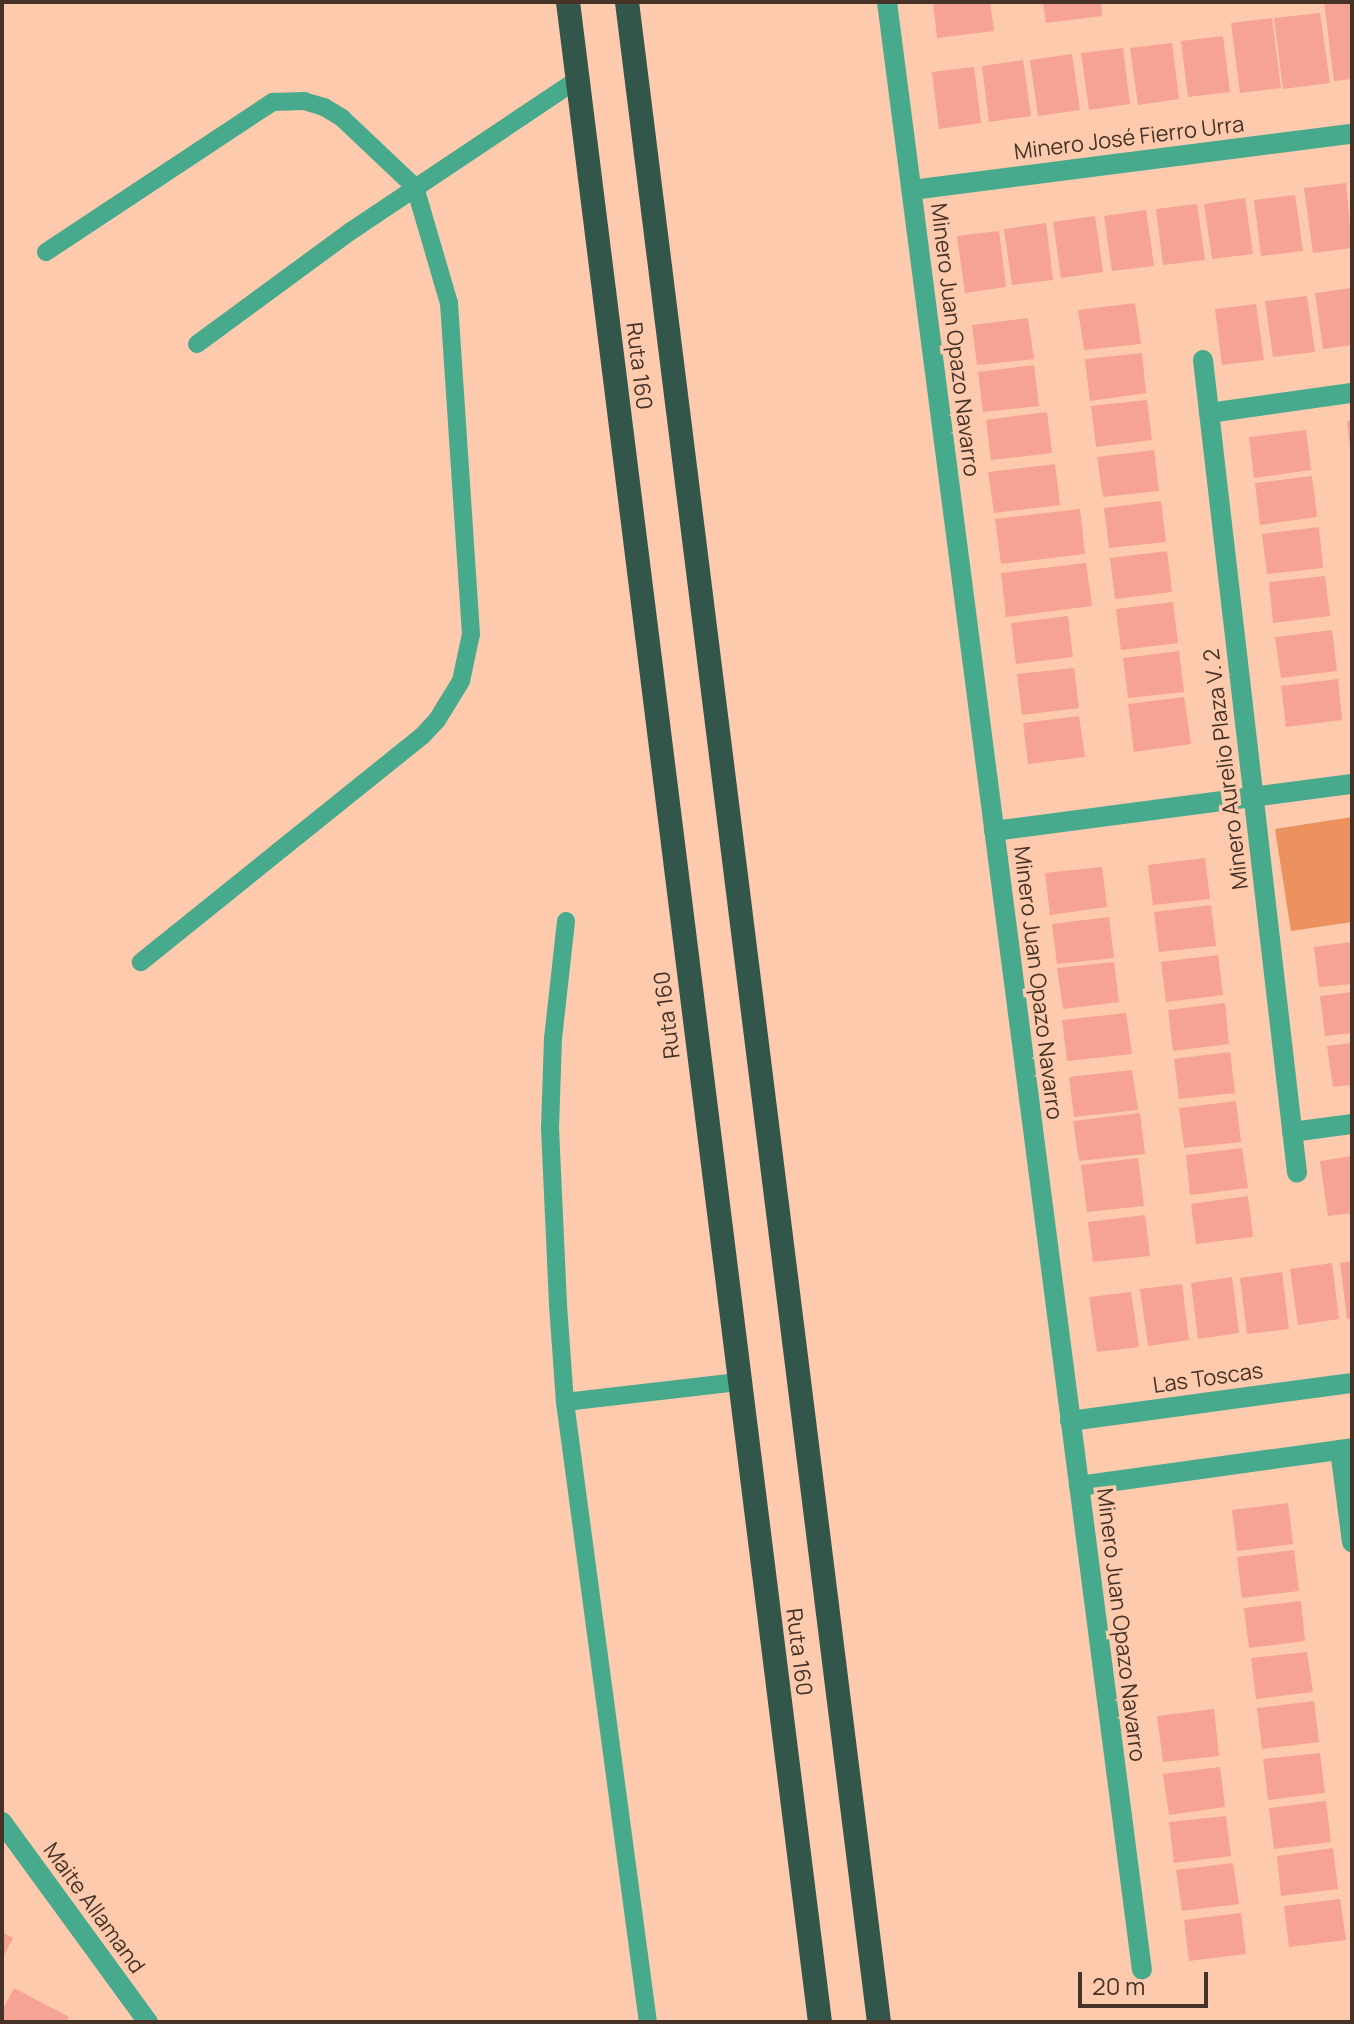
<!DOCTYPE html>
<html>
<head>
<meta charset="utf-8">
<style>
	body { margin:0 }
	#map { position:relative; width:1354px; height:2024px; overflow:hidden; background:#fdcaae; font-family:Manrope,sans-serif }
	div>[style] { position:absolute }
	[style*='--x'] { left:calc(var(--x)*1px); top:calc(var(--y)*1px); width:calc(var(--w)*1px); rotate:calc(var(--a)*1deg) }
	.green>* { inset:0; background:#ea915d }
	.building>* { inset:0; background:#f6a395 }
	.service>* { height:18px; margin:-9px; padding:0 9px; transform-origin:9px; border-radius:9px; background:#48aa8d }
	.minor>* { height:20px; margin:-10px; padding:0 10px; transform-origin:10px; border-radius:10px; background:#48aa8d }
	.motorway>* { height:24px; margin:-12px; padding:0 12px; transform-origin:12px; border-radius:12px; background:#33564a }
	span { translate:-50% -50%; white-space:nowrap; text-align:center; line-height:1.15; -webkit-text-stroke:7px #fdcaae; paint-order:stroke }
	.street-label { font-size:22px; color:#463227 }
	.frame { position:absolute; inset:0; border:4px solid #463227; pointer-events:none }
	.scale { position:absolute; left:1078px; top:1972px; width:130px; height:36px; box-sizing:border-box; border:4px solid #463227; border-top:0; padding-left:10px; font-size:24px; line-height:28px; white-space:nowrap; color:#463227; -webkit-text-stroke:6px #fdcaae; paint-order:stroke }
</style>
</head>
<body>
<div id="map">
	<div class="green">
		<div style="clip-path:polygon(1352px 817px,1352px 922px,1291px 931px,1275px 829px)"></div>
	</div>
	<div class="building">
		<div style="clip-path:polygon(933px 2px,990px 2px,994px 31px,937px 38px)"></div>
		<div style="clip-path:polygon(1043px 2px,1101px 2px,1102px 16px,1046px 23px)"></div>
		<div style="clip-path:polygon(1324px 2px,1352px 2px,1352px 79px,1334px 81px)"></div>
		<div style="clip-path:polygon(1320px 13px,1330px 83px,1283px 89px,1274px 18px)"></div>
		<div style="clip-path:polygon(1272px 18px,1281px 88px,1240px 93px,1231px 23px)"></div>
		<div style="clip-path:polygon(1223px 36px,1230px 92px,1188px 97px,1181px 41px)"></div>
		<div style="clip-path:polygon(1172px 43px,1179px 99px,1138px 105px,1130px 48px)"></div>
		<div style="clip-path:polygon(1123px 48px,1130px 104px,1089px 110px,1081px 53px)"></div>
		<div style="clip-path:polygon(1072px 54px,1080px 110px,1038px 116px,1030px 60px)"></div>
		<div style="clip-path:polygon(1023px 60px,1031px 116px,989px 122px,982px 66px)"></div>
		<div style="clip-path:polygon(974px 67px,981px 123px,939px 129px,932px 72px)"></div>
		<div style="clip-path:polygon(1346px 183px,1352px 248px,1313px 253px,1304px 188px)"></div>
		<div style="clip-path:polygon(1295px 195px,1303px 251px,1261px 256px,1254px 200px)"></div>
		<div style="clip-path:polygon(1245px 198px,1253px 254px,1212px 259px,1204px 204px)"></div>
		<div style="clip-path:polygon(1197px 204px,1205px 260px,1163px 265px,1156px 209px)"></div>
		<div style="clip-path:polygon(1146px 210px,1154px 266px,1112px 271px,1104px 216px)"></div>
		<div style="clip-path:polygon(1095px 216px,1103px 272px,1061px 278px,1053px 222px)"></div>
		<div style="clip-path:polygon(1046px 223px,1053px 280px,1012px 285px,1004px 229px)"></div>
		<div style="clip-path:polygon(999px 231px,1006px 287px,965px 293px,957px 236px)"></div>
		<div style="clip-path:polygon(1352px 288px,1352px 345px,1323px 349px,1315px 293px)"></div>
		<div style="clip-path:polygon(1307px 296px,1315px 352px,1273px 357px,1265px 301px)"></div>
		<div style="clip-path:polygon(1135px 303px,1141px 344px,1084px 350px,1078px 310px)"></div>
		<div style="clip-path:polygon(1256px 304px,1264px 360px,1222px 365px,1215px 309px)"></div>
		<div style="clip-path:polygon(1028px 318px,1034px 359px,977px 365px,972px 325px)"></div>
		<div style="clip-path:polygon(1142px 353px,1146px 393px,1090px 401px,1085px 359px)"></div>
		<div style="clip-path:polygon(1034px 365px,1039px 406px,983px 412px,978px 372px)"></div>
		<div style="clip-path:polygon(1147px 400px,1152px 440px,1096px 447px,1091px 406px)"></div>
		<div style="clip-path:polygon(1047px 412px,1052px 453px,991px 460px,986px 420px)"></div>
		<div style="clip-path:polygon(1352px 420px,1352px 448px,1350px 449px,1347px 421px)"></div>
		<div style="clip-path:polygon(1306px 430px,1311px 470px,1254px 478px,1249px 437px)"></div>
		<div style="clip-path:polygon(1154px 450px,1159px 491px,1103px 497px,1097px 457px)"></div>
		<div style="clip-path:polygon(1055px 464px,1060px 505px,994px 513px,988px 472px)"></div>
		<div style="clip-path:polygon(1312px 476px,1317px 517px,1260px 525px,1255px 483px)"></div>
		<div style="clip-path:polygon(1161px 501px,1166px 542px,1109px 548px,1104px 508px)"></div>
		<div style="clip-path:polygon(1080px 509px,1085px 554px,1001px 564px,995px 519px)"></div>
		<div style="clip-path:polygon(1319px 527px,1323px 568px,1267px 574px,1262px 534px)"></div>
		<div style="clip-path:polygon(1167px 551px,1172px 592px,1115px 599px,1110px 558px)"></div>
		<div style="clip-path:polygon(1086px 563px,1092px 606px,1006px 617px,1001px 573px)"></div>
		<div style="clip-path:polygon(1325px 576px,1330px 616px,1273px 623px,1269px 582px)"></div>
		<div style="clip-path:polygon(1173px 602px,1178px 643px,1121px 650px,1116px 609px)"></div>
		<div style="clip-path:polygon(1068px 616px,1073px 657px,1016px 664px,1011px 623px)"></div>
		<div style="clip-path:polygon(1332px 630px,1337px 671px,1281px 678px,1275px 637px)"></div>
		<div style="clip-path:polygon(1179px 651px,1184px 692px,1128px 698px,1123px 658px)"></div>
		<div style="clip-path:polygon(1074px 668px,1079px 708px,1022px 715px,1017px 674px)"></div>
		<div style="clip-path:polygon(1338px 679px,1342px 720px,1286px 727px,1281px 686px)"></div>
		<div style="clip-path:polygon(1184px 697px,1191px 744px,1134px 752px,1128px 704px)"></div>
		<div style="clip-path:polygon(1079px 716px,1085px 757px,1028px 764px,1023px 723px)"></div>
		<div style="clip-path:polygon(1205px 858px,1210px 899px,1153px 905px,1148px 865px)"></div>
		<div style="clip-path:polygon(1102px 867px,1107px 907px,1050px 915px,1045px 873px)"></div>
		<div style="clip-path:polygon(1211px 905px,1216px 946px,1159px 952px,1154px 912px)"></div>
		<div style="clip-path:polygon(1109px 917px,1114px 958px,1057px 964px,1052px 924px)"></div>
		<div style="clip-path:polygon(1352px 942px,1352px 984px,1319px 987px,1314px 947px)"></div>
		<div style="clip-path:polygon(1218px 955px,1223px 995px,1166px 1002px,1161px 962px)"></div>
		<div style="clip-path:polygon(1114px 962px,1119px 1002px,1063px 1009px,1057px 968px)"></div>
		<div style="clip-path:polygon(1352px 992px,1352px 1033px,1325px 1036px,1320px 996px)"></div>
		<div style="clip-path:polygon(1225px 1003px,1229px 1044px,1173px 1051px,1168px 1010px)"></div>
		<div style="clip-path:polygon(1126px 1013px,1132px 1054px,1067px 1061px,1062px 1020px)"></div>
		<div style="clip-path:polygon(1352px 1043px,1352px 1085px,1333px 1087px,1327px 1046px)"></div>
		<div style="clip-path:polygon(1230px 1052px,1235px 1093px,1179px 1099px,1174px 1059px)"></div>
		<div style="clip-path:polygon(1132px 1070px,1138px 1110px,1074px 1117px,1069px 1077px)"></div>
		<div style="clip-path:polygon(1236px 1101px,1241px 1142px,1184px 1148px,1179px 1108px)"></div>
		<div style="clip-path:polygon(1140px 1113px,1145px 1154px,1079px 1161px,1073px 1121px)"></div>
		<div style="clip-path:polygon(1242px 1148px,1248px 1188px,1190px 1195px,1186px 1155px)"></div>
		<div style="clip-path:polygon(1352px 1156px,1352px 1213px,1328px 1216px,1320px 1161px)"></div>
		<div style="clip-path:polygon(1138px 1158px,1144px 1206px,1087px 1212px,1081px 1165px)"></div>
		<div style="clip-path:polygon(1248px 1196px,1253px 1237px,1196px 1244px,1191px 1204px)"></div>
		<div style="clip-path:polygon(1145px 1215px,1150px 1256px,1093px 1262px,1088px 1222px)"></div>
		<div style="clip-path:polygon(1352px 1261px,1352px 1318px,1347px 1319px,1340px 1263px)"></div>
		<div style="clip-path:polygon(1332px 1263px,1339px 1319px,1298px 1325px,1290px 1269px)"></div>
		<div style="clip-path:polygon(1282px 1272px,1289px 1329px,1247px 1334px,1240px 1278px)"></div>
		<div style="clip-path:polygon(1232px 1277px,1239px 1333px,1198px 1339px,1191px 1283px)"></div>
		<div style="clip-path:polygon(1182px 1284px,1189px 1340px,1148px 1346px,1140px 1289px)"></div>
		<div style="clip-path:polygon(1131px 1292px,1139px 1347px,1097px 1352px,1089px 1297px)"></div>
		<div style="clip-path:polygon(1288px 1503px,1293px 1544px,1237px 1551px,1232px 1510px)"></div>
		<div style="clip-path:polygon(1294px 1550px,1299px 1591px,1242px 1598px,1237px 1557px)"></div>
		<div style="clip-path:polygon(1301px 1601px,1305px 1641px,1249px 1648px,1244px 1608px)"></div>
		<div style="clip-path:polygon(1307px 1652px,1313px 1692px,1256px 1699px,1251px 1658px)"></div>
		<div style="clip-path:polygon(1314px 1701px,1319px 1742px,1262px 1749px,1257px 1708px)"></div>
		<div style="clip-path:polygon(1214px 1709px,1219px 1756px,1163px 1762px,1157px 1716px)"></div>
		<div style="clip-path:polygon(1320px 1753px,1325px 1793px,1268px 1800px,1263px 1759px)"></div>
		<div style="clip-path:polygon(1220px 1767px,1225px 1807px,1169px 1815px,1163px 1774px)"></div>
		<div style="clip-path:polygon(1326px 1801px,1331px 1842px,1274px 1849px,1269px 1808px)"></div>
		<div style="clip-path:polygon(1226px 1816px,1231px 1856px,1174px 1863px,1169px 1822px)"></div>
		<div style="clip-path:polygon(1333px 1848px,1338px 1889px,1281px 1896px,1277px 1856px)"></div>
		<div style="clip-path:polygon(1233px 1863px,1239px 1904px,1182px 1911px,1176px 1870px)"></div>
		<div style="clip-path:polygon(1340px 1899px,1346px 1940px,1289px 1947px,1284px 1906px)"></div>
		<div style="clip-path:polygon(1241px 1913px,1246px 1954px,1189px 1961px,1184px 1920px)"></div>
		<div style="clip-path:polygon(2px 1932px,13px 1938px,2px 1959px)"></div>
		<div style="clip-path:polygon(14px 1988px,69px 2017px,66px 2022px,2px 2022px,2px 2011px)"></div>
	</div>
	<div class="service">
		<div style="--x:46;--y:252;--w:272;--a:-33.5"></div>
		<div style="--x:273;--y:102;--w:31;--a:-2"></div>
		<div style="--x:304;--y:101;--w:21;--a:17"></div>
		<div style="--x:324;--y:107;--w:21;--a:31"></div>
		<div style="--x:342;--y:118;--w:100;--a:43.4"></div>
		<div style="--x:415;--y:187;--w:121;--a:73.7"></div>
		<div style="--x:449;--y:303;--w:332;--a:86.2"></div>
		<div style="--x:471;--y:634;--w:48;--a:102"></div>
		<div style="--x:461;--y:681;--w:46;--a:121.6"></div>
		<div style="--x:437;--y:720;--w:22;--a:133"></div>
		<div style="--x:422;--y:736;--w:361;--a:141.2"></div>
		<div style="--x:197;--y:344;--w:191;--a:-36.3"></div>
		<div style="--x:351;--y:231;--w:273;--a:-33.8"></div>
		<div style="--x:566;--y:921;--w:118;--a:96.3"></div>
		<div style="--x:553;--y:1038;--w:90;--a:91.9"></div>
		<div style="--x:550;--y:1128;--w:177;--a:87.4"></div>
		<div style="--x:558;--y:1305;--w:97;--a:85.9"></div>
		<div style="--x:565;--y:1402;--w:626;--a:82.38"></div>
		<div style="--x:565;--y:1402;--w:174;--a:-6.6"></div>
	</div>
	<div class="minor">
		<div style="--x:887;--y:2;--w:1984;--a:82.62"></div>
		<div style="--x:912;--y:190;--w:444;--a:-7.3"></div>
		<div style="--x:1203;--y:360;--w:818;--a:83.4"></div>
		<div style="--x:1209;--y:413;--w:144;--a:-8"></div>
		<div style="--x:994;--y:831;--w:361;--a:-7.5"></div>
		<div style="--x:1292;--y:1132;--w:61;--a:-7.6"></div>
		<div style="--x:1070;--y:1421;--w:285;--a:-7.7"></div>
		<div style="--x:1340;--y:1450;--w:93;--a:82.6"></div>
		<div style="--x:1079;--y:1486;--w:276;--a:-7.9"></div>
		<div style="--x:2;--y:1822;--w:248;--a:53.9"></div>
	</div>
	<div class="motorway">
		<div style="--x:568;--y:2;--w:2036;--a:82.89"></div>
		<div style="--x:627;--y:2;--w:2036;--a:82.89"></div>
	</div>
	<div class="street-label">
		<span style="left:1129px;top:138px;rotate:-7deg">Minero José Fierro Urra</span>
		<span style="left:955px;top:340px;rotate:83deg">Minero Juan Opazo Navarro</span>
		<span style="left:639px;top:366px;rotate:83deg">Ruta 160</span>
		<span style="left:1226px;top:769px;rotate:-97deg">Minero Aurelio Plaza V. 2</span>
		<span style="left:1038px;top:983px;rotate:83deg">Minero Juan Opazo Navarro</span>
		<span style="left:667px;top:1015px;rotate:-97deg">Ruta 160</span>
		<span style="left:1208px;top:1378px;rotate:-8deg">Las Toscas</span>
		<span style="left:1121px;top:1625px;rotate:83deg">Minero Juan Opazo Navarro</span>
		<span style="left:799px;top:1652px;rotate:83deg">Ruta 160</span>
		<span style="left:94px;top:1908px;rotate:54deg">Maite Allamand</span>
	</div>
	<div class="frame"></div>
	<div class="scale">20 m</div>
</div>
</body>
</html>
